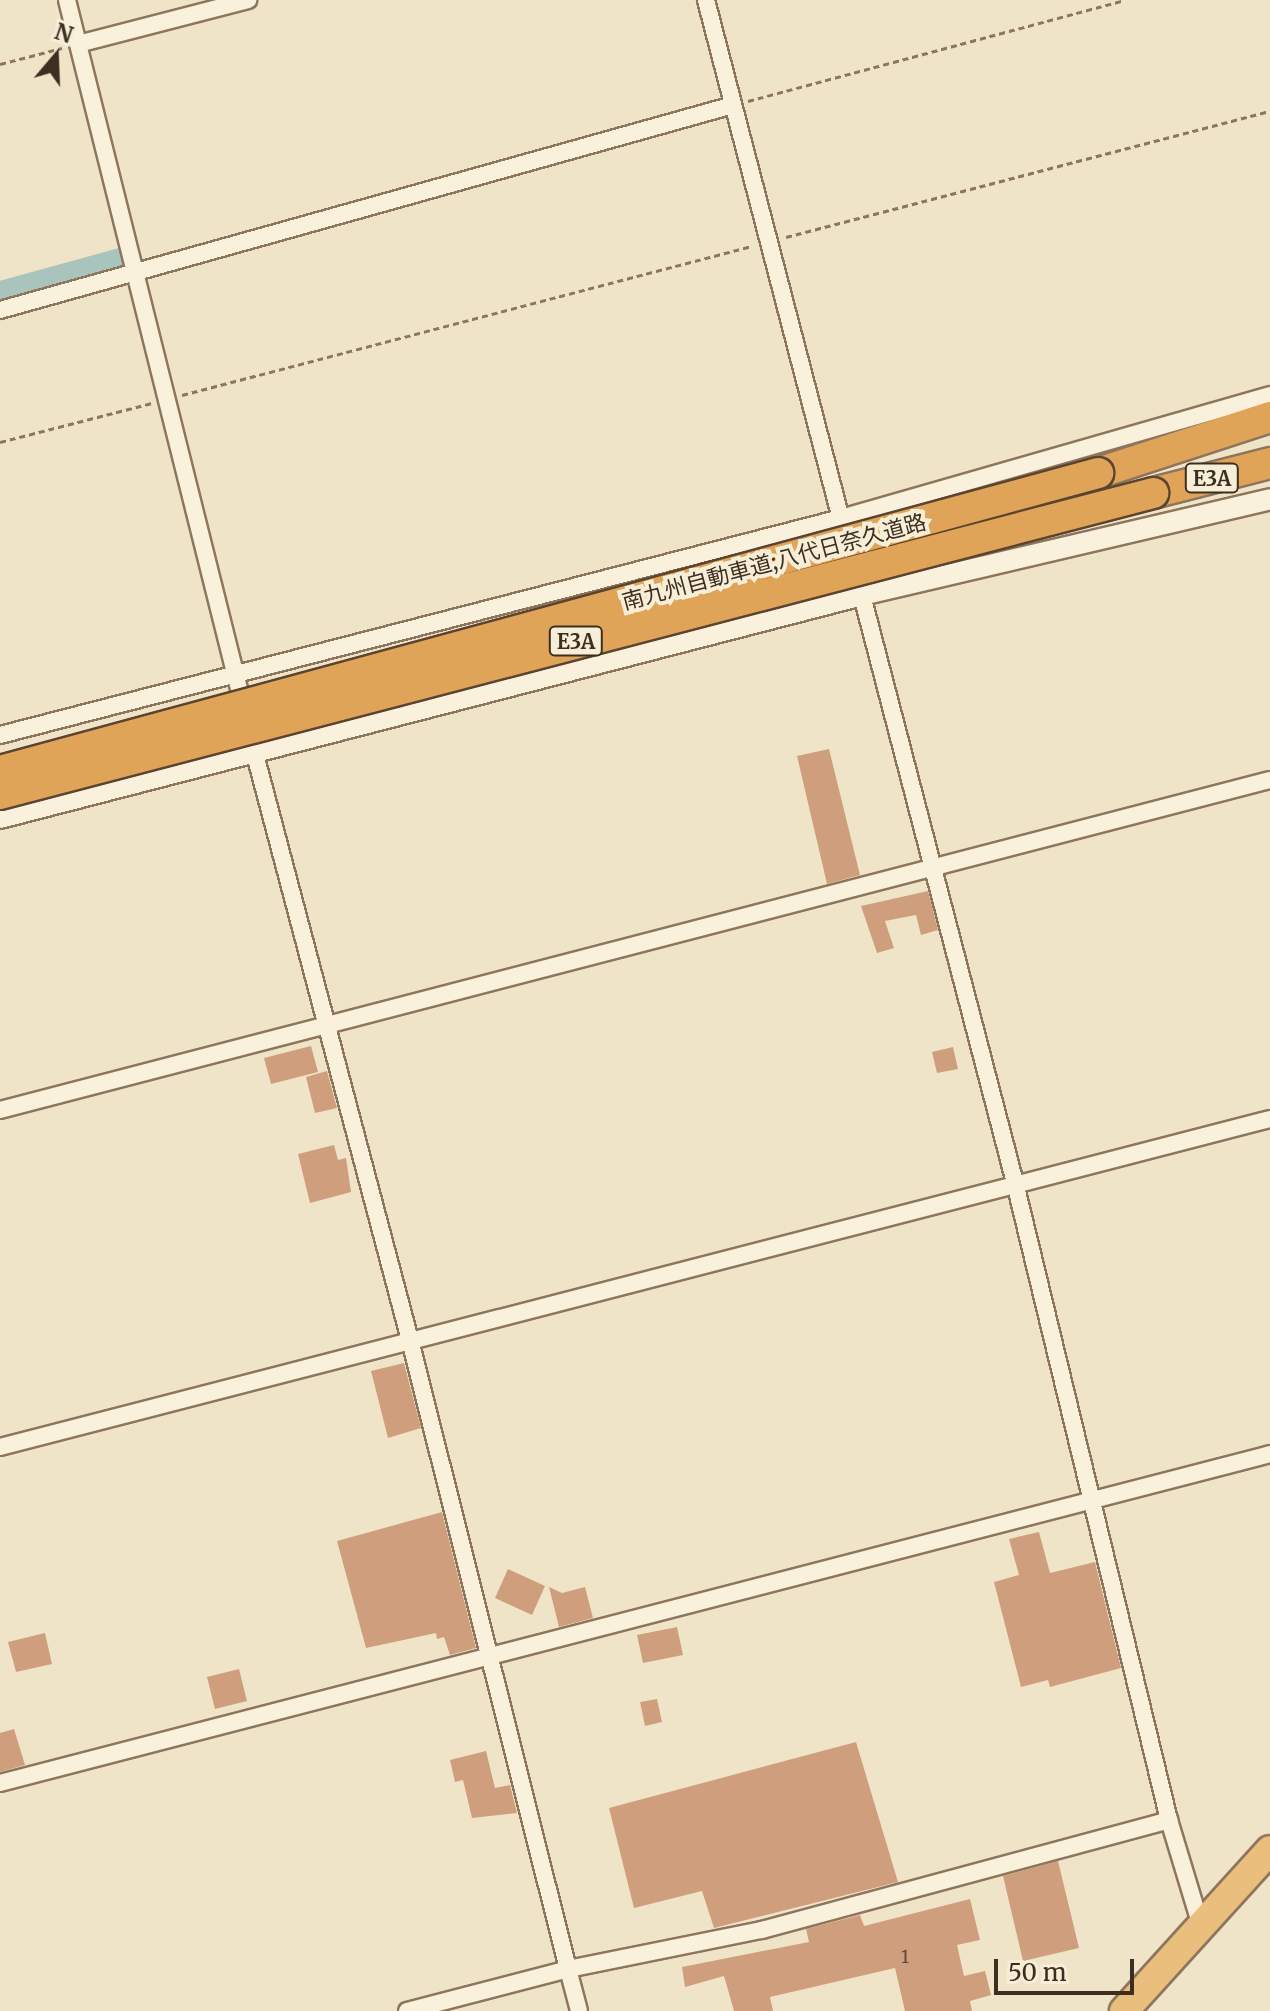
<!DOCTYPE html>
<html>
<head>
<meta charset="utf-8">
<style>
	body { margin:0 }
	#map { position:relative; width:1270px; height:2011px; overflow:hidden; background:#f0e4c8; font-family:Merriweather,"Noto Sans JP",serif }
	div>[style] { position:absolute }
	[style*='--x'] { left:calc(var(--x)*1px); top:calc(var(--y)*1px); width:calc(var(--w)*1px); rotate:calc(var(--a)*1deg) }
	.canal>* { height:20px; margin:-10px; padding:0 10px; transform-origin:10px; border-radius:10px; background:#a9c4bc }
	.building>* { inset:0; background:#cf9f7d }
	.path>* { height:3px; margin-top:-1.5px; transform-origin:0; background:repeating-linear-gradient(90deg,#8d765c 0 6px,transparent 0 10px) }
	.roads { filter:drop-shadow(2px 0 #8d765c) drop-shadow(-2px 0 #8d765c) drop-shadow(0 2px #8d765c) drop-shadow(0 -2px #8d765c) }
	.minor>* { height:16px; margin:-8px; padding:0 8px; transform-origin:8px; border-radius:8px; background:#faf1dc }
	.tertiary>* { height:20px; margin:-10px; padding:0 10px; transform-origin:10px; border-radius:10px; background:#faf1dc }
	.trunk>* { height:28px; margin:-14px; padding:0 14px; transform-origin:14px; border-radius:14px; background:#eabe7c }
	.motorway>* { height:30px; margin:-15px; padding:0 15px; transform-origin:15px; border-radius:15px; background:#e0a458 }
	.bridges { filter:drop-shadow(2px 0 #5b4430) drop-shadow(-2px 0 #5b4430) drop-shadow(0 2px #5b4430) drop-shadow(0 -2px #5b4430) }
	.motorway-bridge>* { height:30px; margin:-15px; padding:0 15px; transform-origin:15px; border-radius:15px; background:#e0a458 }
	span { translate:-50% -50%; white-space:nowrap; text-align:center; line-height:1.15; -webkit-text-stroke:8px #f7eed8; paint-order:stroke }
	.number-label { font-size:18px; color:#624a37 }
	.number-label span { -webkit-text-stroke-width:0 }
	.shield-label span { padding:2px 6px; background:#f7eed8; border:2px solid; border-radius:6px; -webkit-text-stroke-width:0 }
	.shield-label { font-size:20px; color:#3d2e20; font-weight:700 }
	.street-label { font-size:22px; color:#3d2e20 }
	.north { position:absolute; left:16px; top:16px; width:80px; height:80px; -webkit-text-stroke:6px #f7eed8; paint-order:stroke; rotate:19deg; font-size:22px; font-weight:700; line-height:32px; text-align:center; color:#3d2e20 }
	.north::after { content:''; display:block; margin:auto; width:28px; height:36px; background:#3d2e20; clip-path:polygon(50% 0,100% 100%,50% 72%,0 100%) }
	.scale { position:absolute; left:994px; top:1959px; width:140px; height:36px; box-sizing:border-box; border:4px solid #3d2e20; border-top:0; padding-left:10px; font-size:24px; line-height:28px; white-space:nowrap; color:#3d2e20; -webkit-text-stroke:6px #f7eed8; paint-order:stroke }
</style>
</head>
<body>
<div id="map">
	<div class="canal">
		<div style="--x:0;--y:291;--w:125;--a:-15.3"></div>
	</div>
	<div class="building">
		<div style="clip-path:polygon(829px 749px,860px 875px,827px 884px,797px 756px)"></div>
		<div style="clip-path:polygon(928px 891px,938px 930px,921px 935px,916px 915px,885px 921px,894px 948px,877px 953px,861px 906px)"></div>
		<div style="clip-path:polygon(311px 1046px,318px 1072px,271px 1084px,264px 1058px)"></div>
		<div style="clip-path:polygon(953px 1047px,958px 1069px,937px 1073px,932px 1052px)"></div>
		<div style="clip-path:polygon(327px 1071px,337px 1108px,315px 1113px,306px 1077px)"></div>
		<div style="clip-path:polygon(334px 1145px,338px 1160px,346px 1158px,351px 1192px,310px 1203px,298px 1154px)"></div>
		<div style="clip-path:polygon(404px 1363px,421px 1428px,388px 1438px,371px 1371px)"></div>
		<div style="clip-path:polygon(442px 1512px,476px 1648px,450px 1655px,444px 1637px,437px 1639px,436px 1633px,366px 1648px,337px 1541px)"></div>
		<div style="clip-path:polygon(1039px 1532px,1050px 1573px,1095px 1562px,1121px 1668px,1050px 1687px,1048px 1680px,1021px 1687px,994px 1582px,1019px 1575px,1009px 1539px)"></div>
		<div style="clip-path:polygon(508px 1569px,545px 1586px,532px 1615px,495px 1598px)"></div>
		<div style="clip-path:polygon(549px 1587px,562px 1593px,585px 1587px,593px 1618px,559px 1627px)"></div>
		<div style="clip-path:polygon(677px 1627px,683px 1655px,643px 1663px,637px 1635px)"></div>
		<div style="clip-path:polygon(45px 1633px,52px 1664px,16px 1672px,8px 1642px)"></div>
		<div style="clip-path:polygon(239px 1669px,247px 1701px,215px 1709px,207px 1677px)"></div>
		<div style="clip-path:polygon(657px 1699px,662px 1722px,645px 1726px,640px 1702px)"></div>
		<div style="clip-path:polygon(14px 1729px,25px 1765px,0 1772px,0 1733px)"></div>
		<div style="clip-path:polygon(856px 1742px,898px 1882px,714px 1928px,702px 1891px,634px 1908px,609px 1808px)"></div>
		<div style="clip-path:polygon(486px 1751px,495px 1788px,510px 1785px,517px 1813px,472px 1818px,463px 1780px,455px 1782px,450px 1760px)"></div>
		<div style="clip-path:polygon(1058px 1861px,1079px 1948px,1023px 1961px,1003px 1876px)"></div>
		<div style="clip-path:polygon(970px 1899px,980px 1940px,957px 1945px,964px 1976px,985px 1971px,991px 1995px,970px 2001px,972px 2011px,905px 2011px,895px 1968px,770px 1997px,773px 2011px,734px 2011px,724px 1976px,685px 1987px,682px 1967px,809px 1942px,806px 1929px,860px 1915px,864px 1926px)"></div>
	</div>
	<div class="path">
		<div style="--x:0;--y:64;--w:64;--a:-14.5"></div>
		<div style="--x:748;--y:101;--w:390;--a:-15"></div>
		<div style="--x:786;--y:237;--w:500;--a:-14.59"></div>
		<div style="--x:182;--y:395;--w:589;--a:-14.65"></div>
		<div style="--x:0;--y:442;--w:157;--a:-14.4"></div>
	</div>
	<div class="roads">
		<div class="minor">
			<div style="--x:67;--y:0;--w:731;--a:75.98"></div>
			<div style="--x:706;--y:0;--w:564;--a:75.42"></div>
			<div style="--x:78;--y:44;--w:176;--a:-14.5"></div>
			<div style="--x:0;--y:310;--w:761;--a:-15.62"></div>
			<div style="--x:859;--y:584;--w:619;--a:75.4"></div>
			<div style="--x:1015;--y:1183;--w:655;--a:76.41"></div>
			<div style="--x:1169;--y:1820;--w:111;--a:73.2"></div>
			<div style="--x:0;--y:735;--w:869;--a:-14.47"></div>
			<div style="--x:841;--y:518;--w:446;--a:-16"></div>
			<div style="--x:252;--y:743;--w:622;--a:75.18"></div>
			<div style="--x:411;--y:1344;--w:644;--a:75.9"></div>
			<div style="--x:568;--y:1969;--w:198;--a:-11.4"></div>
			<div style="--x:762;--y:1930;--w:422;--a:-15.1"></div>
			<div style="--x:0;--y:1110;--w:1312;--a:-14.57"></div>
			<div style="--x:0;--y:1447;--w:1312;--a:-14.48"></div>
			<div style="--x:0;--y:1783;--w:1312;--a:-14.52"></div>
			<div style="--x:407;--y:2011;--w:166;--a:-14.6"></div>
			<div style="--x:568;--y:1969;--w:43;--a:75.3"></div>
		</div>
		<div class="tertiary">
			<div style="--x:0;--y:818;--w:890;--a:-14.5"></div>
			<div style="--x:862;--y:595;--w:419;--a:-13.2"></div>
		</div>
		<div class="trunk">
			<div style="--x:1124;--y:2011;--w:217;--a:-47.8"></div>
		</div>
		<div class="motorway">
			<div style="--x:1098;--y:473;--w:181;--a:-18"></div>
			<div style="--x:1153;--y:493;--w:121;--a:-14.4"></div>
		</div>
	</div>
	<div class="bridges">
		<div class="motorway-bridge">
			<div style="--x:0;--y:771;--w:1138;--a:-15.18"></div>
			<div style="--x:0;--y:794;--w:1192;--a:-14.63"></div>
		</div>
	</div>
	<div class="number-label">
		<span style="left:905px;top:1957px">1</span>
	</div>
	<div class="shield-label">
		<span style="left:1212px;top:478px">E3A</span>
		<span style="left:576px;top:641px">E3A</span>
	</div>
	<div class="street-label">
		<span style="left:774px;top:562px;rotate:-15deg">南九州自動車道;八代日奈久道路</span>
	</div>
	<div class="north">N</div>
	<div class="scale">50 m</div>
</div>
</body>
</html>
